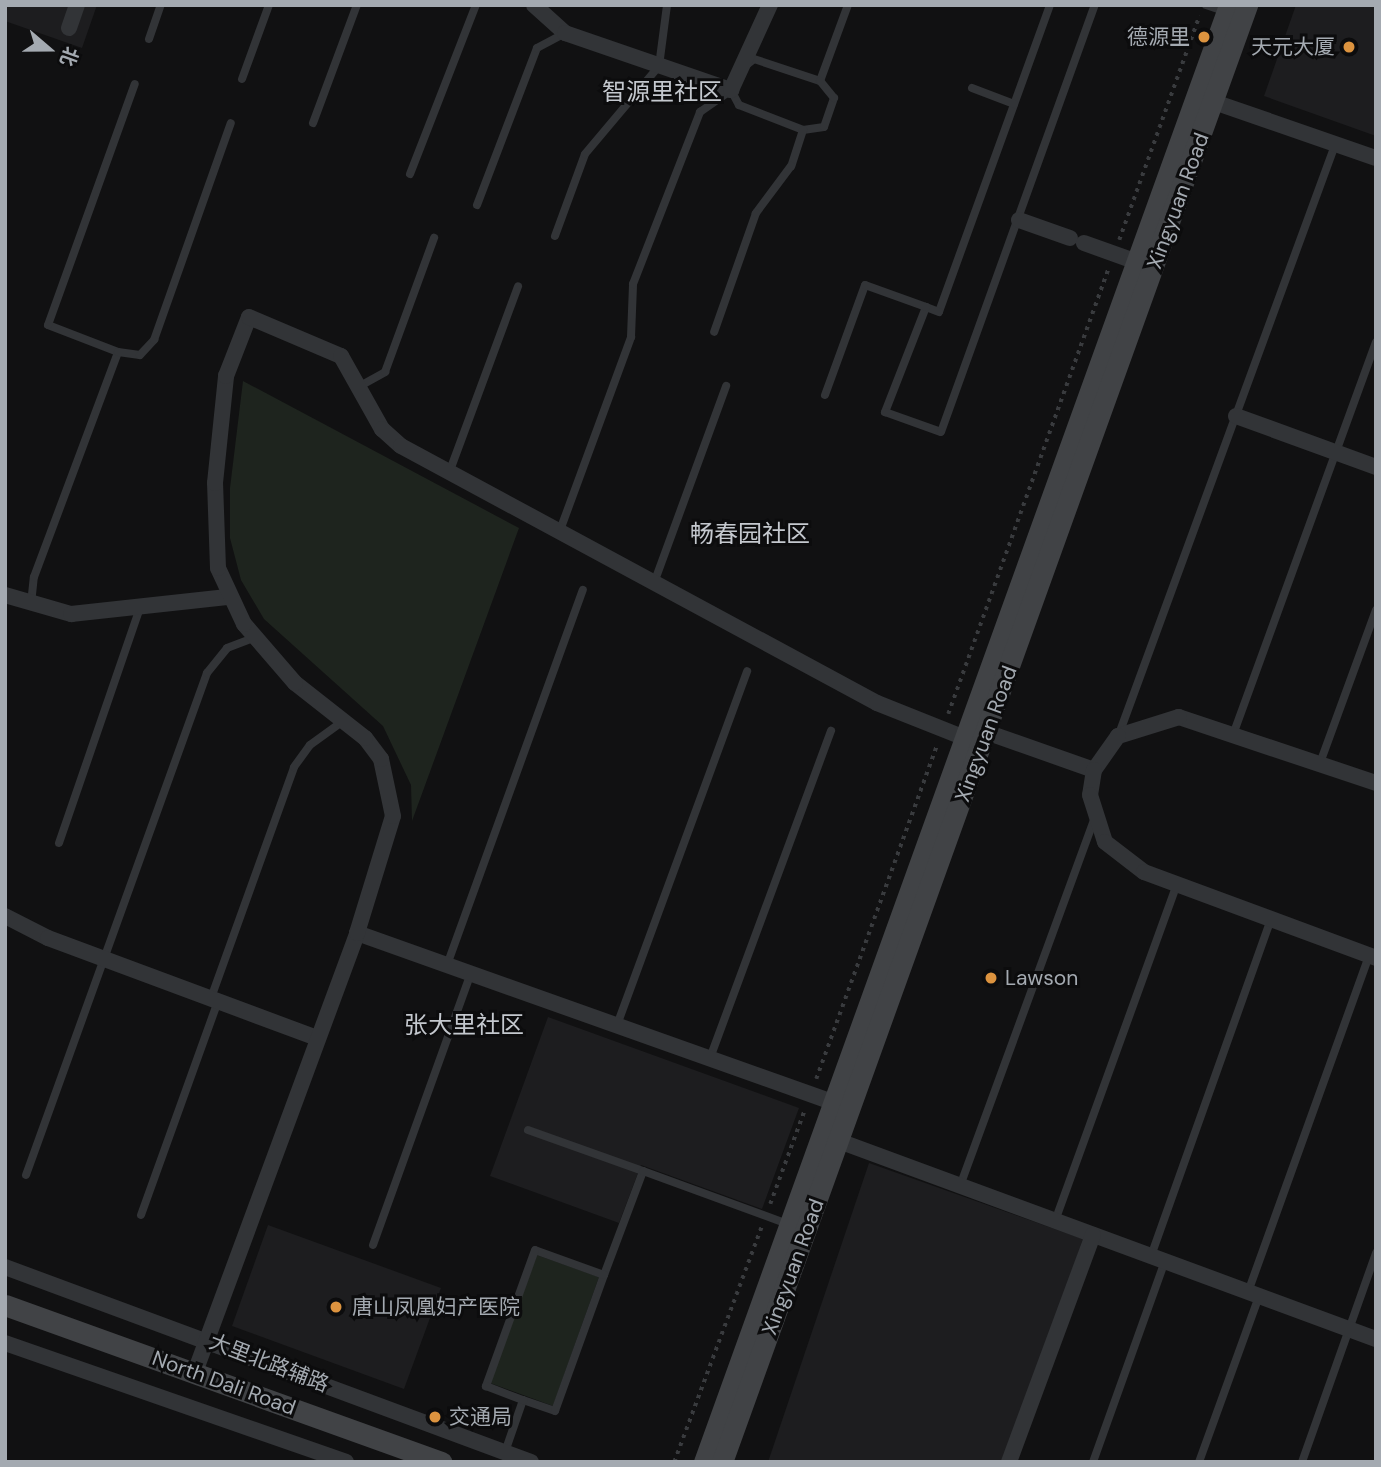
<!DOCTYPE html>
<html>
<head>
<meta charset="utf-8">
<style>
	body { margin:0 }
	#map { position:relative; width:1381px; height:1467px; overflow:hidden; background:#111112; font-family:"DM Sans","Noto Sans SC",sans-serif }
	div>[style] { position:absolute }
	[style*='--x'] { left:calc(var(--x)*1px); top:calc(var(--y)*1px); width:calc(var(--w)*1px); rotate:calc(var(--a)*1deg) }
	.built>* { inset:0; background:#1d1d1f }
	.green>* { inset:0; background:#1e241e }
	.path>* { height:3.5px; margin-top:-1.75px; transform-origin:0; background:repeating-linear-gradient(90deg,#393b3e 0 3.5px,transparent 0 8.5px) }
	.lane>* { height:8px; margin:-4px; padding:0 4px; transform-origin:4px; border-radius:4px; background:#323437 }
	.street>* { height:16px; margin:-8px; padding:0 8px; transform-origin:8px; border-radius:8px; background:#323437 }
	.secondary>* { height:21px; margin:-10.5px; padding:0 10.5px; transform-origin:10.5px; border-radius:10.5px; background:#414346 }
	.dots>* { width:19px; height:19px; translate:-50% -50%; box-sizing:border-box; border:4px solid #0c0c0d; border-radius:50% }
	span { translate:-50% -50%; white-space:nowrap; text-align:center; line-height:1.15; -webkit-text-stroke:6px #0c0c0d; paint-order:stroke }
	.poi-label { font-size:21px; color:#a4aab1 }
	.right { translate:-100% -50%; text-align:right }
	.left { translate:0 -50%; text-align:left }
	.street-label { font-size:21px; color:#a4aab1 }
	.quarter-label { font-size:24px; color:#c4c8ce }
	.frame { position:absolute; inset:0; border:7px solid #a4aab1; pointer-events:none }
	.north { position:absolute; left:14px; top:14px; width:70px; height:70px; -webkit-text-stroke:5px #0c0c0d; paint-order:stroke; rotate:110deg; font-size:19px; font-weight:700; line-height:28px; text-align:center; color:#a4aab1 }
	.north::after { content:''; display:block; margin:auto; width:24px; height:32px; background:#a4aab1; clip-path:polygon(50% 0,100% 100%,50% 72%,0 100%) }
</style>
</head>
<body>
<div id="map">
	<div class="built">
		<div style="clip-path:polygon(5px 5px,97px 5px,82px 48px,5px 21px)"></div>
		<div style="clip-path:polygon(1296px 5px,1376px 5px,1376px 136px,1264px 96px)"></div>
		<div style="clip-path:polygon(548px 1017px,799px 1108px,762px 1209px,641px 1165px,619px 1223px,490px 1176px)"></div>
		<div style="clip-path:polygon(869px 1163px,1083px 1239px,1006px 1462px,768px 1462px)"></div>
		<div style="clip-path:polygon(268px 1225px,441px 1288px,404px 1389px,232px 1326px)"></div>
	</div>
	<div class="green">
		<div style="clip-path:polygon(243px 381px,519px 528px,412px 821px,411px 785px,383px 726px,264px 619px,241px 580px,230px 538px,230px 488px)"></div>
		<div style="clip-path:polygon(537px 1255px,599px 1277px,553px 1406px,490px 1383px)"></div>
	</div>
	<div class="path">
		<div style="--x:1119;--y:240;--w:238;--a:-70.3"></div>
		<div style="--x:948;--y:714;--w:472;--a:-70.2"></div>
		<div style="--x:816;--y:1079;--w:356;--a:-70.1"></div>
		<div style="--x:770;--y:1204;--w:101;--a:-69.8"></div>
		<div style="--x:674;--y:1462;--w:250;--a:-69.6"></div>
	</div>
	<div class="lane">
		<div style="--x:1050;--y:5;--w:326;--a:109.9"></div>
		<div style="--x:939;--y:312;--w:14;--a:-159"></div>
		<div style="--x:926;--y:307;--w:113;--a:111.3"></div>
		<div style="--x:885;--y:412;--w:59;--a:19.7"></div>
		<div style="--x:941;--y:432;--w:454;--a:-70.2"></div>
		<div style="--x:1206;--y:5;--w:21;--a:19"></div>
		<div style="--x:149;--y:39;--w:36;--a:-71"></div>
		<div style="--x:745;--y:66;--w:11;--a:-38"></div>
		<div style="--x:754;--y:59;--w:70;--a:18.4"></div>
		<div style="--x:820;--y:81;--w:81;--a:-69.8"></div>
		<div style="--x:242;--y:79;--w:79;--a:-70"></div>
		<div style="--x:972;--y:88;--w:45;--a:20.9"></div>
		<div style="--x:313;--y:123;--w:126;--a:-69.6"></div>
		<div style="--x:803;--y:130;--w:21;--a:-8"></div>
		<div style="--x:824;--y:127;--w:31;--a:-71"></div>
		<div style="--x:834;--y:98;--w:22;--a:-129"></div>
		<div style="--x:410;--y:174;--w:181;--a:-68.7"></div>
		<div style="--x:477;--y:205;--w:168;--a:-69.1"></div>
		<div style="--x:537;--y:48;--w:32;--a:-28"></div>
		<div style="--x:555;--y:236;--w:87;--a:-69.9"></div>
		<div style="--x:585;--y:154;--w:115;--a:-49.9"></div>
		<div style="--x:659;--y:66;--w:62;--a:-82.5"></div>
		<div style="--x:118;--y:352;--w:75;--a:-158.9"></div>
		<div style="--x:48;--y:325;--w:256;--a:-70.2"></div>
		<div style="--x:360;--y:386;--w:29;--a:-29"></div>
		<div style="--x:385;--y:372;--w:143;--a:-69.9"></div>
		<div style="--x:825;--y:395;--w:117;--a:-70"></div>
		<div style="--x:865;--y:285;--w:65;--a:19.8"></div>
		<div style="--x:449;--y:473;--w:199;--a:-69.7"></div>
		<div style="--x:559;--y:533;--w:209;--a:-69.8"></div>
		<div style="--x:631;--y:337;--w:53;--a:-87.8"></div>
		<div style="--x:633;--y:284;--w:185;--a:-68.7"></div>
		<div style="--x:700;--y:112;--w:38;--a:-35"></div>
		<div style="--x:731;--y:90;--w:17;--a:62"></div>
		<div style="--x:739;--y:105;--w:69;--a:21.3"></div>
		<div style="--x:803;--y:130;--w:38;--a:108"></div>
		<div style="--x:791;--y:166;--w:59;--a:126.7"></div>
		<div style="--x:756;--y:213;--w:126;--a:109.4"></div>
		<div style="--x:654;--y:583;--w:210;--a:-69.9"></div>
		<div style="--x:31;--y:604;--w:27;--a:-84"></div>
		<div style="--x:34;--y:577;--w:240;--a:-69.5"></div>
		<div style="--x:118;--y:352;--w:22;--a:8"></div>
		<div style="--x:140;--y:355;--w:21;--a:-47"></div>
		<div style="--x:154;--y:340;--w:230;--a:-70.5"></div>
		<div style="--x:1234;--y:732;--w:415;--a:-70"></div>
		<div style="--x:1119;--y:734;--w:627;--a:-69.86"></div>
		<div style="--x:1320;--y:763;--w:163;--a:-69.9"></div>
		<div style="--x:59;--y:843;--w:249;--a:-71"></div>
		<div style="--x:447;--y:965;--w:399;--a:-70.1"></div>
		<div style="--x:211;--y:998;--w:245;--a:-70.2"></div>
		<div style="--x:294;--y:767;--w:27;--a:-54"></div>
		<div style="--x:310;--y:745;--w:41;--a:-36"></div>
		<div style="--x:617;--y:1025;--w:377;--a:-69.8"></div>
		<div style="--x:710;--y:1058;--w:349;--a:-69.7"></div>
		<div style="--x:528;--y:1130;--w:122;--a:19.6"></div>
		<div style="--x:26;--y:1175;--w:534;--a:-70.17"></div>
		<div style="--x:207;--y:673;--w:32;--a:-51"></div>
		<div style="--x:227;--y:648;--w:31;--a:-21"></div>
		<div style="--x:960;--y:1186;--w:390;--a:-69.9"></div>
		<div style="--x:141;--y:1215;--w:227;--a:-70.2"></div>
		<div style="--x:1055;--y:1221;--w:358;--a:-70.1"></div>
		<div style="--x:373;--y:1245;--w:289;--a:-70.2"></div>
		<div style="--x:1151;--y:1256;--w:358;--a:-70.4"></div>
		<div style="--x:604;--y:1275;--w:111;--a:-69.4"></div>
		<div style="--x:643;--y:1171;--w:154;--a:20.1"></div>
		<div style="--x:1248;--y:1292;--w:358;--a:-70.2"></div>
		<div style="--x:505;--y:1452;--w:55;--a:-70.9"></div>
		<div style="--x:523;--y:1400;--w:34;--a:19"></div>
		<div style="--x:555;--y:1411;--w:145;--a:-70.2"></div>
		<div style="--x:604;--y:1275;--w:73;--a:-160.1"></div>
		<div style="--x:535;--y:1250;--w:145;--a:109.8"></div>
		<div style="--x:486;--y:1386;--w:40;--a:21"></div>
		<div style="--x:1093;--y:1462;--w:214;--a:-70.3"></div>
		<div style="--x:1199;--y:1462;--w:177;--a:-70.1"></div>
		<div style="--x:1302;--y:1462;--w:222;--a:-70.5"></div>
	</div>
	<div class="street">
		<div style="--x:534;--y:5;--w:42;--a:42.1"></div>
		<div style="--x:565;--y:33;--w:176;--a:19"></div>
		<div style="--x:731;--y:90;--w:94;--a:-65.4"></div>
		<div style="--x:69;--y:28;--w:24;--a:-71"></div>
		<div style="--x:1214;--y:102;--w:171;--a:19.1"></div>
		<div style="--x:1019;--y:220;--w:54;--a:19.4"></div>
		<div style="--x:1084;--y:243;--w:56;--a:19.7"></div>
		<div style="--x:1236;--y:416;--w:149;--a:20"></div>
		<div style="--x:5;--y:595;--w:69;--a:16.1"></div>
		<div style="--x:71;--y:614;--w:157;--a:-6.2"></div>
		<div style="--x:986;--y:732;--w:114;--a:19.4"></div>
		<div style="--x:1376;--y:783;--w:208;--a:-161.5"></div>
		<div style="--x:1179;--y:717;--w:64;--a:162.7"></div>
		<div style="--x:1118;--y:736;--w:42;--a:125.2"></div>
		<div style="--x:1094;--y:770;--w:25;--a:99"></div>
		<div style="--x:1090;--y:795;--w:49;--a:72.3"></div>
		<div style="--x:1105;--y:842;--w:49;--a:37.6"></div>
		<div style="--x:1144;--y:872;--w:247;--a:20.3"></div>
		<div style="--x:5;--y:916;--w:48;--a:27.1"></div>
		<div style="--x:48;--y:938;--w:287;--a:20.4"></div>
		<div style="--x:357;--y:933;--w:507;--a:19.58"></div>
		<div style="--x:839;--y:1141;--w:572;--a:20.24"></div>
		<div style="--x:5;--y:1267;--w:561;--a:20.34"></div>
		<div style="--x:5;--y:1343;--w:361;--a:19.2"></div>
		<div style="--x:195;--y:1372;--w:468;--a:-69.7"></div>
		<div style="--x:357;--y:933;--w:122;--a:-72.9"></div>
		<div style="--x:393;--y:816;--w:58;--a:-101.9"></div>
		<div style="--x:381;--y:759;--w:26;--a:-127"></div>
		<div style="--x:365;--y:738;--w:89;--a:-141.8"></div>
		<div style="--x:295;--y:683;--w:78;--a:-130.8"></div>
		<div style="--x:244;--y:624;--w:62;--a:-114.9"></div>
		<div style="--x:218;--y:568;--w:85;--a:-92"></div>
		<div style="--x:215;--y:483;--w:108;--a:-84.1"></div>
		<div style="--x:226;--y:376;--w:63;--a:-68.7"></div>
		<div style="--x:249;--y:317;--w:100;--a:23"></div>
		<div style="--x:341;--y:356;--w:84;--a:60.7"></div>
		<div style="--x:382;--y:429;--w:25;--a:42"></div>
		<div style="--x:401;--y:446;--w:541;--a:28.37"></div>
		<div style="--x:877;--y:703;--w:95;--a:21.7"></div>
		<div style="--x:1009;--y:1462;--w:242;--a:-69.7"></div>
	</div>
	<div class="secondary">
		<div style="--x:5;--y:1305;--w:464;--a:19.8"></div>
		<div style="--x:704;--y:1462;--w:1549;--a:-70.18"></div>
		<div style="--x:722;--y:1462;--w:1549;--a:-70.18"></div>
	</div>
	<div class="dots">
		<div style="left:1204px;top:37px;background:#dc933f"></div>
		<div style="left:1349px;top:47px;background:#dc933f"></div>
		<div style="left:991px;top:978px;background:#dc933f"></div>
		<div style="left:336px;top:1307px;background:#dc933f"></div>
		<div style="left:435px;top:1417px;background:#dc933f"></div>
	</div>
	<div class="poi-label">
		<span class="right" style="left:1190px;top:37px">德源里</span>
		<span class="right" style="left:1335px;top:47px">天元大厦</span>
		<span class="left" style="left:1005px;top:978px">Lawson</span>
		<span class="left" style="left:352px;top:1307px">唐山凤凰妇产医院</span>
		<span class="left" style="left:449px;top:1417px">交通局</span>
	</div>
	<div class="street-label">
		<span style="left:1178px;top:201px;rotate:-70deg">Xingyuan Road</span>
		<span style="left:986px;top:734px;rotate:-70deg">Xingyuan Road</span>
		<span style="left:793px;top:1267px;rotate:-70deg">Xingyuan Road</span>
		<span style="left:269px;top:1363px;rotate:21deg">大里北路辅路</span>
		<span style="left:224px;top:1383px;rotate:20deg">North Dali Road</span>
	</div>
	<div class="quarter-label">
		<span style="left:662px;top:92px">智源里社区</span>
		<span style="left:750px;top:534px">畅春园社区</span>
		<span style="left:464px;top:1025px">张大里社区</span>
	</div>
	<div class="frame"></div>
	<div class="north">北</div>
</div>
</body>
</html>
